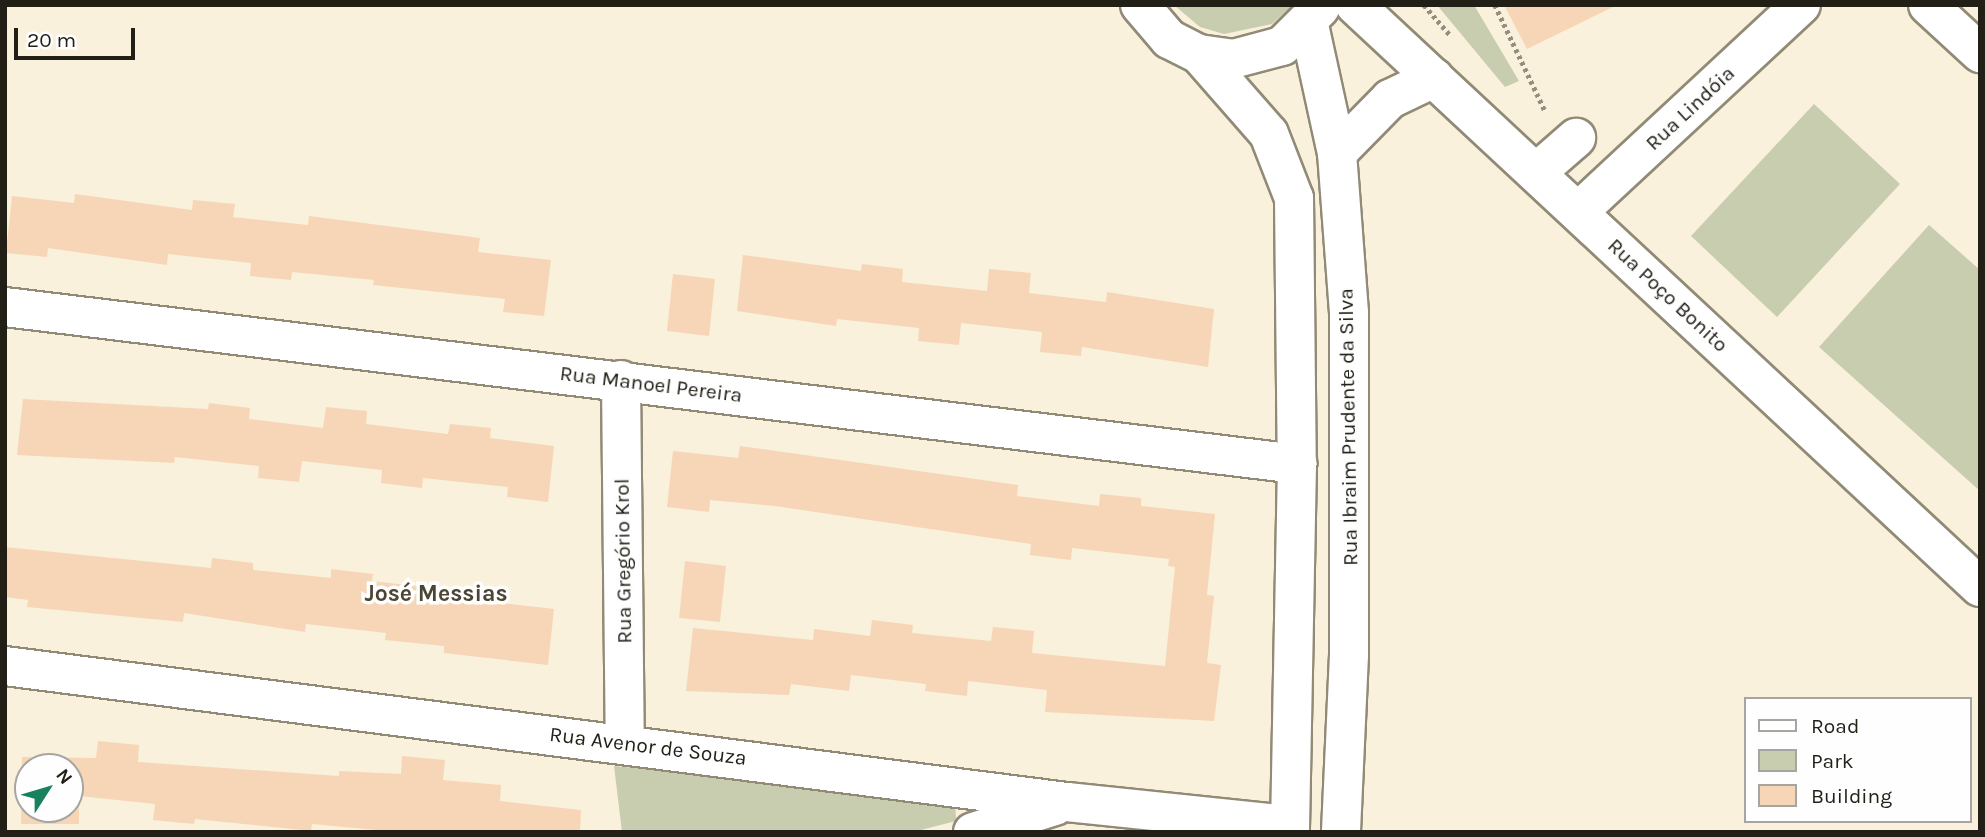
<!DOCTYPE html>
<html>
<head>
<meta charset="utf-8">
<style>
	body { margin:0 }
	#map { position:relative; width:1985px; height:837px; overflow:hidden; background:#f9f1db; font-family:Karla,sans-serif }
	div>[style] { position:absolute }
	[style*='--x'] { left:calc(var(--x)*1px); top:calc(var(--y)*1px); width:calc(var(--w)*1px); rotate:calc(var(--a)*1deg) }
	.green>* { inset:0; background:#c8cdb0 }
	.building>* { inset:0; background:#f6d6b6 }
	.path>* { height:4.5px; margin-top:-2.25px; transform-origin:0; background:repeating-linear-gradient(90deg,#948e7f 0 3.5px,transparent 0 7px) }
	.roads { filter:drop-shadow(2px 0 #918a76) drop-shadow(-2px 0 #918a76) drop-shadow(0 2px #918a76) drop-shadow(0 -2px #918a76) }
	.minor>* { height:38px; margin:-19px; padding:0 19px; transform-origin:19px; border-radius:19px; background:#fff }
	span { translate:-50% -50%; white-space:nowrap; text-align:center; line-height:1.15; -webkit-text-stroke:7px #fefefe; paint-order:stroke }
	.street-label { font-size:21px; color:#221f17 }
	.neighbourhood-label { font-size:23px; color:#4b4534; font-weight:700 }
	.frame { position:absolute; inset:0; border:7px solid #221f17; pointer-events:none }
	.legend { position:absolute; left:1744px; top:697px; width:228px; height:126px; box-sizing:border-box; background:#fefefe; border:2px solid #a6a5a2; margin:0; padding:9px 12px; list-style:none; font-size:21px; color:#221f17 }
	.legend li { display:flex; align-items:center; gap:14px; height:35px }
	.legend b { width:35px; border:2px solid #a6a5a2 }
	.north { position:absolute; left:14px; top:753px; width:70px; height:70px; box-sizing:border-box; background:#fefefe; border:2px solid #a6a5a2; border-radius:50%; rotate:53deg; font-size:19px; font-weight:700; line-height:28px; text-align:center; color:#221f17 }
	.north::after { content:''; display:block; margin:auto; width:24px; height:32px; background:#18825e; clip-path:polygon(50% 0,100% 100%,50% 72%,0 100%) }
	.scale { position:absolute; left:14px; top:28px; width:121px; height:32px; box-sizing:border-box; border:4px solid #221f17; border-top:0; padding-left:9px; font-size:21px; line-height:24px; white-space:nowrap; color:#221f17; -webkit-text-stroke:5px #fefefe; paint-order:stroke }
</style>
</head>
<body>
<div id="map">
	<div class="green">
		<div style="clip-path:polygon(1174px 5px,1293px 5px,1272px 24px,1224px 34px,1200px 27px)"></div>
		<div style="clip-path:polygon(1437px 5px,1474px 5px,1519px 81px,1505px 87px)"></div>
		<div style="clip-path:polygon(1814px 104px,1900px 184px,1777px 317px,1691px 236px)"></div>
		<div style="clip-path:polygon(1929px 225px,1980px 270px,1980px 491px,1819px 347px)"></div>
		<div style="clip-path:polygon(614px 766px,955px 798px,956px 821px,913px 832px,622px 832px)"></div>
	</div>
	<div class="building">
		<div style="clip-path:polygon(1504px 5px,1617px 5px,1527px 49px)"></div>
		<div style="clip-path:polygon(75px 194px,192px 210px,193px 200px,235px 204px,233px 217px,308px 225px,309px 216px,480px 238px,478px 252px,551px 260px,544px 316px,503px 312px,505px 299px,373px 285px,374px 280px,292px 272px,291px 280px,250px 276px,251px 263px,168px 254px,167px 265px,48px 248px,47px 257px,6px 253px,12px 196px,74px 203px)"></div>
		<div style="clip-path:polygon(743px 255px,861px 271px,862px 264px,903px 269px,902px 282px,987px 291px,989px 269px,1031px 273px,1029px 293px,1106px 302px,1107px 292px,1214px 309px,1208px 367px,1082px 347px,1081px 356px,1040px 352px,1042px 332px,961px 323px,959px 345px,918px 341px,919px 328px,837px 319px,836px 326px,737px 311px)"></div>
		<div style="clip-path:polygon(673px 274px,715px 279px,709px 336px,667px 331px)"></div>
		<div style="clip-path:polygon(23px 399px,208px 409px,209px 403px,250px 408px,249px 419px,323px 428px,326px 407px,367px 411px,366px 424px,448px 434px,450px 424px,491px 428px,490px 438px,554px 446px,548px 502px,507px 497px,508px 487px,423px 478px,422px 488px,381px 483px,382px 470px,302px 461px,299px 482px,258px 478px,259px 466px,175px 457px,174px 463px,17px 455px)"></div>
		<div style="clip-path:polygon(740px 446px,1018px 485px,1017px 496px,1099px 506px,1100px 494px,1141px 498px,1141px 506px,1215px 514px,1207px 595px,1214px 596px,1207px 663px,1221px 665px,1214px 721px,1045px 712px,1047px 690px,968px 681px,967px 696px,925px 691px,926px 684px,851px 675px,849px 691px,791px 684px,789px 695px,686px 691px,693px 628px,813px 640px,814px 629px,870px 636px,872px 620px,913px 625px,912px 633px,991px 641px,993px 627px,1034px 631px,1032px 653px,1165px 666px,1175px 567px,1168px 566px,1169px 559px,1072px 548px,1071px 560px,1030px 555px,1031px 544px,775px 506px,710px 500px,709px 512px,667px 507px,673px 451px,738px 458px)"></div>
		<div style="clip-path:polygon(5px 547px,211px 568px,212px 558px,253px 563px,253px 570px,331px 578px,331px 569px,373px 574px,372px 581px,433px 588px,432px 595px,554px 609px,548px 665px,444px 653px,444px 646px,385px 640px,386px 633px,306px 624px,305px 632px,184px 613px,183px 622px,27px 607px,28px 600px,5px 597px)"></div>
		<div style="clip-path:polygon(685px 561px,726px 566px,720px 622px,679px 618px)"></div>
		<div style="clip-path:polygon(evenodd,98px 741px,139px 745px,138px 762px,339px 776px,339px 771px,401px 774px,402px 756px,445px 760px,443px 780px,501px 785px,500px 801px,581px 810px,580px 832px,397px 832px,312px 824px,311px 831px,195px 819px,194px 824px,153px 820px,155px 804px,79px 796px,79px 824px,21px 824px,22px 757px,96px 758px,98px 741px,28px 767px,70px 767px,70px 809px,28px 809px,28px 767px)"></div>
	</div>
	<div class="path">
		<div style="--x:1424;--y:5;--w:41;--a:48.9"></div>
		<div style="--x:1495;--y:5;--w:117;--a:64.7"></div>
	</div>
	<div class="roads">
		<div class="minor">
			<div style="--x:1140;--y:5;--w:45;--a:49.5"></div>
			<div style="--x:1169;--y:39;--w:34;--a:27"></div>
			<div style="--x:1199;--y:54;--w:34;--a:8"></div>
			<div style="--x:1233;--y:59;--w:51;--a:-14.9"></div>
			<div style="--x:1282;--y:46;--w:54;--a:-45"></div>
			<div style="--x:1355;--y:5;--w:854;--a:42.96"></div>
			<div style="--x:1928;--y:5;--w:71;--a:42.7"></div>
			<div style="--x:1309;--y:25;--w:131;--a:77.7"></div>
			<div style="--x:1337;--y:153;--w:160;--a:85.7"></div>
			<div style="--x:1349;--y:313;--w:342;--a:90"></div>
			<div style="--x:1349;--y:655;--w:177;--a:92.6"></div>
			<div style="--x:1199;--y:54;--w:106;--a:48.8"></div>
			<div style="--x:1269;--y:134;--w:69;--a:68.7"></div>
			<div style="--x:1294;--y:198;--w:266;--a:89.4"></div>
			<div style="--x:1297;--y:464;--w:368;--a:91.1"></div>
			<div style="--x:1337;--y:153;--w:76;--a:-45.5"></div>
			<div style="--x:1390;--y:99;--w:49;--a:-25.5"></div>
			<div style="--x:1537;--y:172;--w:52;--a:-41.1"></div>
			<div style="--x:1579;--y:211;--w:303;--a:-42.9"></div>
			<div style="--x:5;--y:307;--w:1302;--a:6.93"></div>
			<div style="--x:621;--y:380;--w:363;--a:89.4"></div>
			<div style="--x:5;--y:666;--w:1071;--a:7.3"></div>
			<div style="--x:1067;--y:802;--w:224;--a:5.9"></div>
			<div style="--x:973;--y:832;--w:86;--a:-17.6"></div>
		</div>
	</div>
	<div class="street-label">
		<span style="left:1690px;top:108px;rotate:-43deg">Rua Lindóia</span>
		<span style="left:1668px;top:295px;rotate:43deg">Rua Poço Bonito</span>
		<span style="left:651px;top:384px;rotate:7deg">Rua Manoel Pereira</span>
		<span style="left:1348px;top:427px;rotate:-91deg">Rua Ibraim Prudente da Silva</span>
		<span style="left:623px;top:561px;rotate:-91deg">Rua Gregório Krol</span>
		<span style="left:648px;top:746px;rotate:7deg">Rua Avenor de Souza</span>
	</div>
	<div class="neighbourhood-label">
		<span style="left:436px;top:594px">José Messias</span>
	</div>
	<div class="frame"></div>
	<ul class="legend">
	<li><b style="height:9px;background:#fff"></b>Road</li>
	<li><b style="height:19px;background:#c8cdb0"></b>Park</li>
	<li><b style="height:19px;background:#f6d6b6"></b>Building</li>
	</ul>
	<div class="north">N</div>
	<div class="scale">20 m</div>
</div>
</body>
</html>
